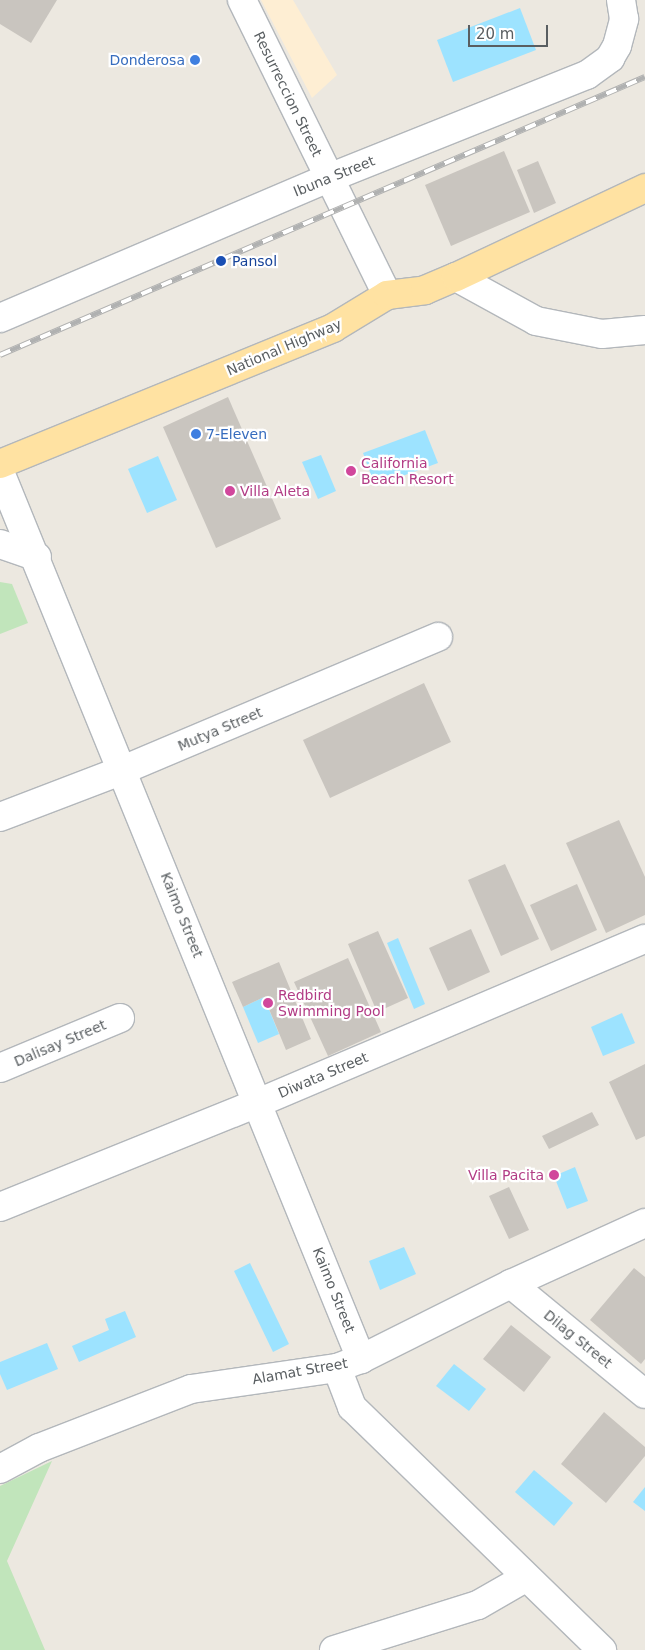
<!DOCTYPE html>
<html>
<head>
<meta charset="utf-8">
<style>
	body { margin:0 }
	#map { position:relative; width:645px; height:1650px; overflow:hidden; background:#ece8e0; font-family:"DejaVu Sans",sans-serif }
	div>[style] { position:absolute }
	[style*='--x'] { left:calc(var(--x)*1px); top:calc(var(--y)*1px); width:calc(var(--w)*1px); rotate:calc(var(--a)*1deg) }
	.commercial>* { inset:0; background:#feeed3 }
	.green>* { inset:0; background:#c1e5bb }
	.water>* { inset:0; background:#9de3ff }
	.building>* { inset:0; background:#c9c5bf }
	.roads { filter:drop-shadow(1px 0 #b3b7bb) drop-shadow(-1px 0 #b3b7bb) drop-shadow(0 1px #b3b7bb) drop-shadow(0 -1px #b3b7bb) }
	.minor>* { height:28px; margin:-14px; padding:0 14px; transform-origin:14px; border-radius:14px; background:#fff }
	.major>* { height:28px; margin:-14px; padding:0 14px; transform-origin:14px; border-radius:14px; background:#ffe2a2 }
	.rail>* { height:5.5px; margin-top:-2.75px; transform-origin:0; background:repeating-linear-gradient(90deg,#fff 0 11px,#b0b1b1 0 22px); box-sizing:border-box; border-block:1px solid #b0b1b1 }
	.dots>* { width:14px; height:14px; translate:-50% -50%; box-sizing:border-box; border:2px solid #fff; border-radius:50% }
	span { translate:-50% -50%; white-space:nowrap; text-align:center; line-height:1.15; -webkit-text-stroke:4.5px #fff; paint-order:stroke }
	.shop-label { font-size:14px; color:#366cbe }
	.right { translate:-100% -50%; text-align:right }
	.left { translate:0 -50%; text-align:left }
	.street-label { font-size:14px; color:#595e61 }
	.transit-label { font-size:14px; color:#164399 }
	.hotel-label { font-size:14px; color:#b23c85 }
	.scale { position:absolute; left:468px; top:25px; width:80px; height:22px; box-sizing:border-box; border:2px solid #595e61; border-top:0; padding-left:6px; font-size:15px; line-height:18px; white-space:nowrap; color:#595e61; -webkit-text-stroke:4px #fff; paint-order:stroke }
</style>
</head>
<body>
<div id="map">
	<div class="commercial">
		<div style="clip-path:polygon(261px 0,293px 0,337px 75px,312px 98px)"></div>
	</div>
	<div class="green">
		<div style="clip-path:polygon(0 582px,12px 584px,28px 623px,0 634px)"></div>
		<div style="clip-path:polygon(52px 1461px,7px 1561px,45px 1650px,0 1650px,0 1486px)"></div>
	</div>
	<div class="water">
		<div style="clip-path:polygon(520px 8px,536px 50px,453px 82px,437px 40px)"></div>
		<div style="clip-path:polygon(425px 430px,438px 463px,375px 486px,363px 453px)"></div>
		<div style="clip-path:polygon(321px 455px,336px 491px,318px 499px,302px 462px)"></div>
		<div style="clip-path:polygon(158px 456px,177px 500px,147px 513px,128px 469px)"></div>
		<div style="clip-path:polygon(398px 938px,425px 1004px,414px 1009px,387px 943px)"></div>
		<div style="clip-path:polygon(264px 997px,279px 1034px,258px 1043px,243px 1007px)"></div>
		<div style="clip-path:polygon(622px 1013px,635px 1043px,603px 1056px,591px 1027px)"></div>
		<div style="clip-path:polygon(575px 1167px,588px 1201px,567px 1209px,554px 1176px)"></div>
		<div style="clip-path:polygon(404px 1247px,416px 1274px,380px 1290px,369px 1261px)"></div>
		<div style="clip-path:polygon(250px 1263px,289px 1344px,273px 1352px,234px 1271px)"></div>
		<div style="clip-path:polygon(125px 1311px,136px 1337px,79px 1362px,72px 1346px,109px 1330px,105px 1319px)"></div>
		<div style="clip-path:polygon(47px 1343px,58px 1369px,7px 1390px,0 1374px,0 1362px)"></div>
		<div style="clip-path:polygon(454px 1364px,486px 1389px,469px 1411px,436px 1386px)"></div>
		<div style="clip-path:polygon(534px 1470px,573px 1503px,554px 1526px,515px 1492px)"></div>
		<div style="clip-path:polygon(645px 1487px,645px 1511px,633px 1502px)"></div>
	</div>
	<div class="building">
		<div style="clip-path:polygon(0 0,57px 0,31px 43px,0 24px)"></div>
		<div style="clip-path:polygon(504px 151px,530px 212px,451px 246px,425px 185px)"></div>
		<div style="clip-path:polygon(538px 161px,556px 203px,534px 213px,517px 170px)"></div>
		<div style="clip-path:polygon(228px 397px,281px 519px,216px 548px,163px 427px)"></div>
		<div style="clip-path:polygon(424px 683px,451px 742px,330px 798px,303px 740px)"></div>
		<div style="clip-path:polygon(619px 820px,645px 877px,645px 915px,606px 933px,566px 843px)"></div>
		<div style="clip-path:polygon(505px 864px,539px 939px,501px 956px,468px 880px)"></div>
		<div style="clip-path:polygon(577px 884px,597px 930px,551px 951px,530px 905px)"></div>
		<div style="clip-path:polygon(471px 929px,490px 972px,448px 991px,429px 948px)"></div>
		<div style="clip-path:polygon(378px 931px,408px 998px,377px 1012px,348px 944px)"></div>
		<div style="clip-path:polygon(348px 958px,381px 1032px,328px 1056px,294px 982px)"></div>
		<div style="clip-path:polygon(279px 962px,311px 1039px,286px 1050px,264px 997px,243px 1007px,232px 982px)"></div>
		<div style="clip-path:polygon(645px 1064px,645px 1136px,636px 1140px,609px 1082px)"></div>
		<div style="clip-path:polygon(592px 1112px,599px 1125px,549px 1149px,542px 1136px)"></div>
		<div style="clip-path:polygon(509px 1187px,529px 1230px,509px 1239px,489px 1196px)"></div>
		<div style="clip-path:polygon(634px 1268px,645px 1277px,645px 1359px,641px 1364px,590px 1320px)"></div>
		<div style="clip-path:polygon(511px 1325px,551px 1357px,524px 1392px,483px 1359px)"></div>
		<div style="clip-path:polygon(604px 1412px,645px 1447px,645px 1456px,606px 1503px,561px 1464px)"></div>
	</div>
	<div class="roads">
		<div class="minor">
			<div style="--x:242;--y:0;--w:329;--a:63.8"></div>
			<div style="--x:456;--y:277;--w:91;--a:28.8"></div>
			<div style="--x:536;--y:321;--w:67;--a:11.1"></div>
			<div style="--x:602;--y:334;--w:43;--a:-5.3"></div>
			<div style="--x:0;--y:318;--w:358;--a:-23.1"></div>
			<div style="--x:329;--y:178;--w:278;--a:-21.8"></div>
			<div style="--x:587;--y:75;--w:29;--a:-36"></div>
			<div style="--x:610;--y:58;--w:14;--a:-60"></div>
			<div style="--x:617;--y:46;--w:28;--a:-75"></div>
			<div style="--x:624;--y:19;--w:19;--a:-99"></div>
			<div style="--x:0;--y:472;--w:958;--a:67.85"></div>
			<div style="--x:0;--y:544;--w:39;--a:19"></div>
			<div style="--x:0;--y:817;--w:132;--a:-20.9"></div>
			<div style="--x:123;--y:770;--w:342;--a:-22.9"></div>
			<div style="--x:0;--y:1068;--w:130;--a:-22.6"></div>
			<div style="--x:0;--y:1207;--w:278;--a:-22"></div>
			<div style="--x:258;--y:1103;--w:420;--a:-23"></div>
			<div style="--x:511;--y:1284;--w:173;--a:39.4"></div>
			<div style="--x:337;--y:1368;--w:42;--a:69"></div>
			<div style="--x:352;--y:1407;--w:349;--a:44.2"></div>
			<div style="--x:0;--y:1469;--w:44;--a:-28.3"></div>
			<div style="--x:39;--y:1448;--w:163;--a:-21.2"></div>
			<div style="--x:191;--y:1389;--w:148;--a:-8.2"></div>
			<div style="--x:337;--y:1368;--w:26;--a:-21"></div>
			<div style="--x:361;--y:1359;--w:168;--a:-26.6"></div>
			<div style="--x:511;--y:1284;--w:147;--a:-24.5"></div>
			<div style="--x:334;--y:1650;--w:151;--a:-17.4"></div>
			<div style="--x:478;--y:1605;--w:54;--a:-29.9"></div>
		</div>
		<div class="major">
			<div style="--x:0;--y:464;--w:360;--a:-22.2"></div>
			<div style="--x:333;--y:328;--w:63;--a:-31.4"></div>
			<div style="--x:387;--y:295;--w:38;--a:-7"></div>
			<div style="--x:425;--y:290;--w:34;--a:-23"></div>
			<div style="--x:456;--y:277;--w:209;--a:-25.2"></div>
		</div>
	</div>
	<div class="rail">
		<div style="--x:0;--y:355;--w:702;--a:-23.32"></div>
	</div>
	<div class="dots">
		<div style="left:195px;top:60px;background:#3f7fe0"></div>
		<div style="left:221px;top:261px;background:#1a4fb4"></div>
		<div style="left:196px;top:434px;background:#3f7fe0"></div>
		<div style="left:351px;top:471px;background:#d1479c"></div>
		<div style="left:230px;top:491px;background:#d1479c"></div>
		<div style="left:268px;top:1003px;background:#d1479c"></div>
		<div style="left:554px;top:1175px;background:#d1479c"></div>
	</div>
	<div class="shop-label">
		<span class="right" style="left:185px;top:60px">Donderosa</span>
		<span class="left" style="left:206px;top:434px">7-Eleven</span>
	</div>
	<div class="street-label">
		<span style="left:288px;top:94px;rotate:64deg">Resurreccion Street</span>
		<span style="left:334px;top:176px;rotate:-22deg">Ibuna Street</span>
		<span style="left:284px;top:347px;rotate:-23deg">National Highway</span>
		<span style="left:220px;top:729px;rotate:-23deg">Mutya Street</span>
		<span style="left:182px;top:915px;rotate:68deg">Kaimo Street</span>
		<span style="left:60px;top:1043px;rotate:-23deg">Dalisay Street</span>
		<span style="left:323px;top:1075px;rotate:-23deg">Diwata Street</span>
		<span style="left:334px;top:1290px;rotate:68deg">Kaimo Street</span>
		<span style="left:578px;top:1339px;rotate:39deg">Dilag Street</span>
		<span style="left:300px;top:1371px;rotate:-10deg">Alamat Street</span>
	</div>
	<div class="transit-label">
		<span class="left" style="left:232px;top:261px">Pansol</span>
	</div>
	<div class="hotel-label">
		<span class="left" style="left:361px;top:471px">California<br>Beach Resort</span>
		<span class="left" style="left:240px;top:491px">Villa Aleta</span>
		<span class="left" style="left:278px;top:1003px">Redbird<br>Swimming Pool</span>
		<span class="right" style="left:544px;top:1175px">Villa Pacita</span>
	</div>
	<div class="scale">20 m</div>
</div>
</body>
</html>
